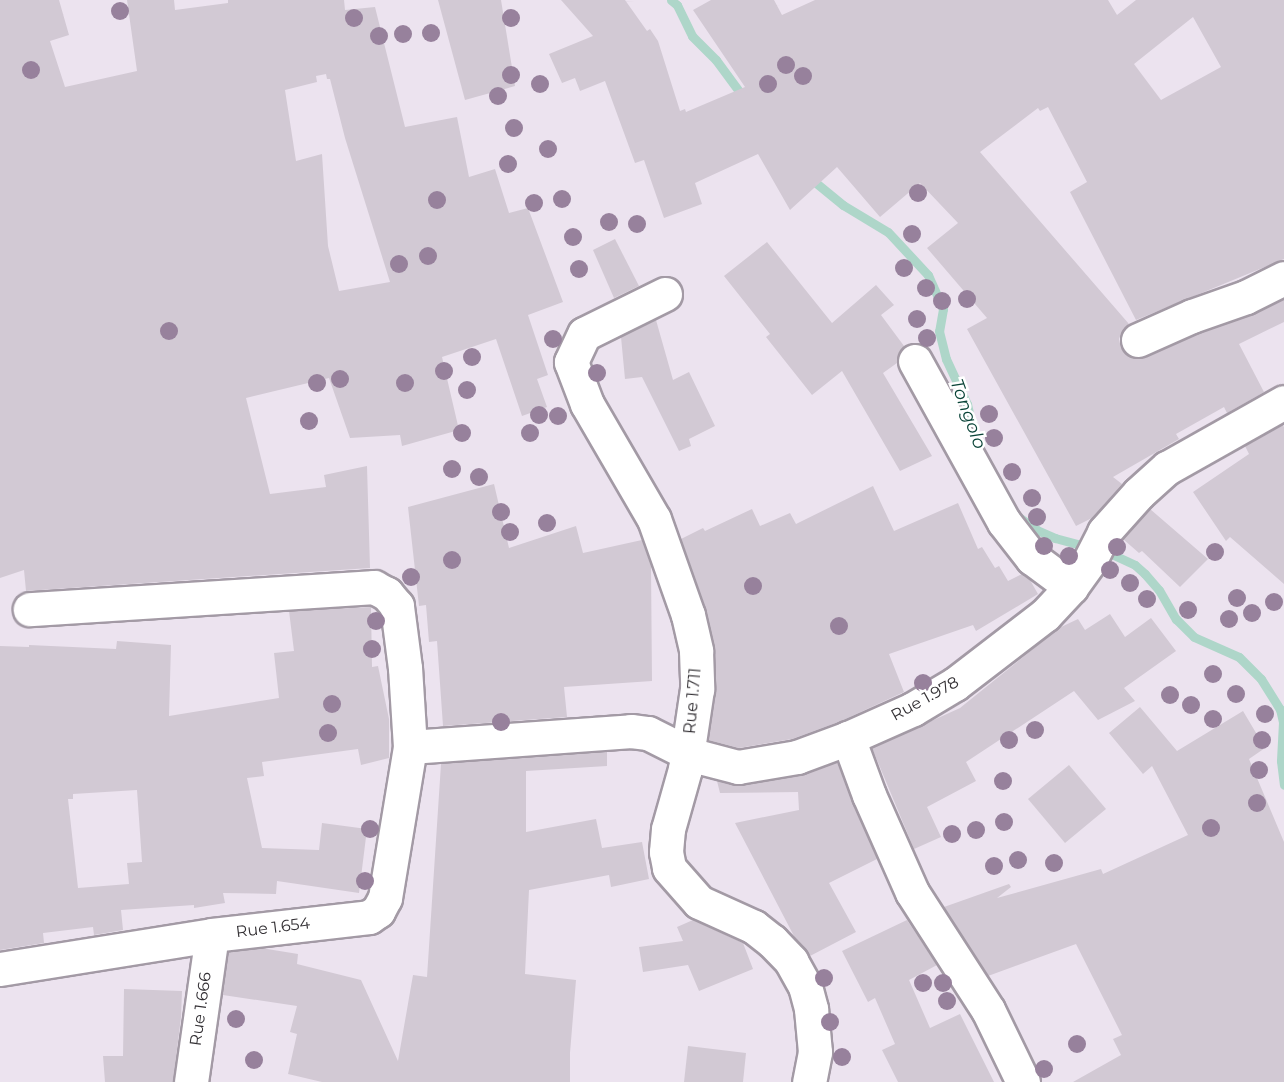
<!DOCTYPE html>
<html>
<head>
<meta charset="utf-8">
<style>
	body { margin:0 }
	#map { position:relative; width:1284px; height:1082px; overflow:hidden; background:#ece3ef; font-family:Montserrat,sans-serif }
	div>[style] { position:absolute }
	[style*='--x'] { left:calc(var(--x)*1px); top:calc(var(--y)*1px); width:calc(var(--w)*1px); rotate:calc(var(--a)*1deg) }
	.stream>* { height:9px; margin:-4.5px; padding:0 4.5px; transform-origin:4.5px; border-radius:4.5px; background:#aed6c9 }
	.building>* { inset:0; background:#d2c9d4 }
	.roads { filter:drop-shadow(2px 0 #a39aa5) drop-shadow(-2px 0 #a39aa5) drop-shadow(0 2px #a39aa5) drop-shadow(0 -2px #a39aa5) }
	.minor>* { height:33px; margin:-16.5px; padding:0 16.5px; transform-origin:16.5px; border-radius:16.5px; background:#fff }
	.trees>* { width:18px; height:18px; margin:-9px; border-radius:50%; background:#97819c }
	span { translate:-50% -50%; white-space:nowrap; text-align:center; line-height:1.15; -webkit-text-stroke:5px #fff; paint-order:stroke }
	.street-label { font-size:16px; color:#333034 }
	.water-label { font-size:18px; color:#094337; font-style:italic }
</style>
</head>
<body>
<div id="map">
	<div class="stream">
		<div style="--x:671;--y:0;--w:8;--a:40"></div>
		<div style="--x:677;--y:5;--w:34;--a:64"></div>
		<div style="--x:692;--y:36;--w:34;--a:45"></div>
		<div style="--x:716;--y:60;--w:47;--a:53.6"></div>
		<div style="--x:810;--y:178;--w:43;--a:39.3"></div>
		<div style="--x:843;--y:205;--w:52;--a:31"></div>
		<div style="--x:888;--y:232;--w:59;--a:47.1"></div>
		<div style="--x:928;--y:275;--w:37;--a:66"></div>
		<div style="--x:943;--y:309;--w:22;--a:100"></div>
		<div style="--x:939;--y:331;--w:29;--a:76"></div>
		<div style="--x:946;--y:359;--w:50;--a:65"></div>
		<div style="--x:967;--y:404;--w:39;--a:77"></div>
		<div style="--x:1017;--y:516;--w:24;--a:35"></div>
		<div style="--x:1037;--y:530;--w:20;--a:24"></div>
		<div style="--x:1055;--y:538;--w:35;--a:15"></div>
		<div style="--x:1103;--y:550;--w:35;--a:25"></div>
		<div style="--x:1135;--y:565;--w:13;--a:42"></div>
		<div style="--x:1145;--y:574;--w:21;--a:49"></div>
		<div style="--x:1159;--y:590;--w:34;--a:60"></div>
		<div style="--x:1176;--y:619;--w:25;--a:45"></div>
		<div style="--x:1194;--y:637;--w:49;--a:24"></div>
		<div style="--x:1239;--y:657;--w:31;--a:45"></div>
		<div style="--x:1261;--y:679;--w:36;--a:58"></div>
		<div style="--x:1280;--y:709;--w:13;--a:77"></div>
		<div style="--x:1283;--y:722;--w:39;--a:93"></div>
		<div style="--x:1281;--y:761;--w:24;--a:83"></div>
	</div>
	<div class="building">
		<div style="clip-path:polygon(evenodd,0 0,59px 0,69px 35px,50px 41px,65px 87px,137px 71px,127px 0,174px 0,175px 10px,228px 3px,228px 0,344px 0,345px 10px,375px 7px,405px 127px,457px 117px,469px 177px,495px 169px,509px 213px,528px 208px,563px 302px,528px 315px,548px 375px,537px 379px,547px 407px,522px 416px,496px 339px,442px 357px,459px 430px,402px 446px,400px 435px,350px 438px,329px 378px,246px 398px,270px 494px,326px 487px,324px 475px,367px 466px,370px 568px,26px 591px,24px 570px,0 578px,0 0,326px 74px,327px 79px,330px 79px,345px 138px,390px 282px,339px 291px,328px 246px,322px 154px,296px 161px,285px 90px,317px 82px,316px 76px,326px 74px)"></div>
		<div style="clip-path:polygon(438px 0,501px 0,515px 86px,465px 100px)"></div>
		<div style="clip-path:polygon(evenodd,561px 0,625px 0,647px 31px,650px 29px,658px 41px,680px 111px,685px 109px,686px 112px,745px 87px,693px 10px,711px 0,774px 0,782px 15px,815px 0,1108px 0,1117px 15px,1136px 0,1284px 0,1284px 259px,1136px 320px,1070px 192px,1087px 182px,1048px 107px,1040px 111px,1038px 108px,980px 152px,1129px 324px,1123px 329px,1119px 339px,1121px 348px,1127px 355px,1137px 359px,1146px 357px,1199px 333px,1252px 315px,1284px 299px,1284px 322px,1239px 344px,1264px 392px,1227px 413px,1224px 407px,1176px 434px,1179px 439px,1113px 477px,1122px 484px,1092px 518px,1076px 526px,967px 329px,987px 318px,927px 248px,958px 223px,920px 183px,880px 217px,837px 167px,790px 210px,758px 154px,695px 183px,702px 204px,664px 218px,644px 160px,635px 163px,605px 81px,580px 91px,575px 78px,562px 83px,549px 54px,593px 36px,561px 0,1193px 17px,1221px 67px,1161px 100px,1134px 64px,1193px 17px)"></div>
		<div style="clip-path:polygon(615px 239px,639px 286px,614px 298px,593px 250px)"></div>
		<div style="clip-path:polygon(767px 242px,832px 323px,876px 285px,894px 305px,881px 315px,904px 346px,899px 352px,897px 363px,883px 373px,932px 456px,900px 471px,842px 371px,812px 395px,766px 337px,770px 334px,724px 276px)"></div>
		<div style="clip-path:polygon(656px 320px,673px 380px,689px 372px,715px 426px,689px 439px,691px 446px,679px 451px,642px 377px,625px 379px,621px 337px)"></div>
		<div style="clip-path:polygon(1282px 424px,1284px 427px,1284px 584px,1230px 537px,1226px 541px,1193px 492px,1249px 454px,1245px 446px)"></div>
		<div style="clip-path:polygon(494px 484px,509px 548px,576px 526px,583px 553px,642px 540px,651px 566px,652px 681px,564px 687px,567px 717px,443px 726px,437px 641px,429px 642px,426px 605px,419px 606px,408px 507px)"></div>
		<div style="clip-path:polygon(873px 486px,894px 531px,958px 503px,978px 549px,982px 547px,995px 568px,999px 566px,1008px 581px,1022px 574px,1030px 580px,1038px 594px,976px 631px,973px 625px,889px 654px,904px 692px,841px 721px,792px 739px,739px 748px,708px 740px,716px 692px,714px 647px,706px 609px,681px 539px,703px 528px,705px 531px,752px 509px,760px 526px,790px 513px,796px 524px)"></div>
		<div style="clip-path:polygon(1150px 509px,1208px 559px,1180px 587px,1142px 551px,1139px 553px,1123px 539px)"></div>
		<div style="clip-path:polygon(evenodd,371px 607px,372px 667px,378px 666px,389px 719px,389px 758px,361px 765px,358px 749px,262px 762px,264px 776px,247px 778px,262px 848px,319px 850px,322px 823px,367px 829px,359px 893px,277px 881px,276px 894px,223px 893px,225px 903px,194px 908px,194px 905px,121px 910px,123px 930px,94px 935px,93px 927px,43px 933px,44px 943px,0 950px,0 646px,29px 647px,29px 645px,116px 649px,117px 641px,171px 645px,169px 716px,279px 698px,274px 653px,294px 651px,289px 611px,371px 607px,137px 790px,142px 862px,127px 863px,129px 884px,78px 888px,68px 799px,73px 799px,73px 794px,137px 790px)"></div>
		<div style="clip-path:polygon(1110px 614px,1125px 637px,1151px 618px,1176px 651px,1124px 688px,1135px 701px,1098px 720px,1074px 691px,966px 762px,976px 781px,927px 807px,941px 837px,914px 849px,872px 748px,960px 708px,1059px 628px,1078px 619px,1085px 630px)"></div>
		<div style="clip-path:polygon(1140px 707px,1177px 751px,1243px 711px,1265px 748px,1249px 759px,1284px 842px,1284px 1082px,1073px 1082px,1121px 1055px,1113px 1039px,1122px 1035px,1076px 944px,988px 976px,944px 907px,1009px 884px,1011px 887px,997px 898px,1101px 869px,1103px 874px,1188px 835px,1152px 766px,1143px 774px,1109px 733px)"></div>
		<div style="clip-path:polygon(607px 752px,607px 766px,526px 771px,526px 832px,596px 819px,602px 848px,642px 842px,649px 879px,611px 887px,609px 875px,529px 890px,525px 974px,576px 980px,570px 1053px,570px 1082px,322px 1082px,288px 1074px,297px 1034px,290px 1032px,297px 1006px,223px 995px,229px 952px,261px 948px,298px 954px,297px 964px,361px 980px,398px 1061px,413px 975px,427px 977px,441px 764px)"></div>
		<div style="clip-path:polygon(837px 762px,877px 859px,829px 883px,856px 932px,810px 956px,795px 938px,735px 823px,799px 810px,798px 792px,720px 793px,717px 781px,741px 785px,800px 775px)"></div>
		<div style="clip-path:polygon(1069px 765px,1106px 809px,1065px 843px,1028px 799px)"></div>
		<div style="clip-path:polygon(693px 920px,743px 943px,753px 969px,699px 991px,688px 965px,643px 972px,639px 947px,683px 941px,677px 927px)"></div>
		<div style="clip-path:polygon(907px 920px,937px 965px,909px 980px,930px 1028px,960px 1014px,994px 1082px,898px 1082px,882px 1050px,895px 1044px,875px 998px,868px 1002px,842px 951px)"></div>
		<div style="clip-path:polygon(124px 989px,182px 991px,181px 1017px,173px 1082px,105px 1082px,103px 1056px,123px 1056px)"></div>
		<div style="clip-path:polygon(688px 1046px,746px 1053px,743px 1082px,684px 1082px)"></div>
	</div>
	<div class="roads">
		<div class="minor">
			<div style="--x:665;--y:294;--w:90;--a:153.7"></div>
			<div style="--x:584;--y:334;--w:31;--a:115"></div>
			<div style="--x:571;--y:362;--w:45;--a:69.1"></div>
			<div style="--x:587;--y:404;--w:133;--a:59.8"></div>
			<div style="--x:654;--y:519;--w:102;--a:70.5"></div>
			<div style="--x:688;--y:615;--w:37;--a:77"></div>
			<div style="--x:696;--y:651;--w:38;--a:88"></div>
			<div style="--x:697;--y:689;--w:81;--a:98.5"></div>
			<div style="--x:685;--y:769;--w:62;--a:105.8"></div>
			<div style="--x:668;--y:829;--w:23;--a:95"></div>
			<div style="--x:666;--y:852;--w:16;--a:79"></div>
			<div style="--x:669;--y:868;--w:45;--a:48.6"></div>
			<div style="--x:699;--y:902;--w:60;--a:24.4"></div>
			<div style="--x:754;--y:927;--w:23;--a:38"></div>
			<div style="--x:772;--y:941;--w:28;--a:46"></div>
			<div style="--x:791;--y:961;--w:29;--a:61"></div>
			<div style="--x:805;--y:986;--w:24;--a:75"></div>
			<div style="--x:811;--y:1009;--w:43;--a:84.7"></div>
			<div style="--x:815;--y:1052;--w:31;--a:101"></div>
			<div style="--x:1138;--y:340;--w:59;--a:-24"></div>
			<div style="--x:1192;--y:316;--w:57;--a:-19.4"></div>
			<div style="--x:1246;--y:297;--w:42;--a:-26.6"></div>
			<div style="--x:915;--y:361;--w:184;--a:61.1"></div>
			<div style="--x:1004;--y:522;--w:46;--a:52.1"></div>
			<div style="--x:1032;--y:558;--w:49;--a:36.6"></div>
			<div style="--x:410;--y:747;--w:222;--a:-4.1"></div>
			<div style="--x:631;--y:731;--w:17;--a:7"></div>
			<div style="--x:648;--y:733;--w:49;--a:26.6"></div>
			<div style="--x:692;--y:755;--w:48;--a:14.6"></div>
			<div style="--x:738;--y:767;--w:60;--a:-9.6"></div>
			<div style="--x:797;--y:757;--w:54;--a:-20.4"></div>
			<div style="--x:0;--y:969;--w:215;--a:-9.1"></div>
			<div style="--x:212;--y:935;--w:158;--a:-6.5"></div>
			<div style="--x:369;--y:917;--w:11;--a:-34"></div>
			<div style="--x:378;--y:911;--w:15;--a:-62"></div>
			<div style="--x:385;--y:898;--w:153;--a:-80.6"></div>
			<div style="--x:410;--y:747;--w:79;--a:-93.6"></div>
			<div style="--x:405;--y:668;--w:63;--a:-97.4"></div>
			<div style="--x:397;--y:606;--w:16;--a:-130"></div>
			<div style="--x:387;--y:594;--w:15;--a:-152"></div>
			<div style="--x:374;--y:587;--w:345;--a:176.3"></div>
			<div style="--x:191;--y:1082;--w:148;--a:-81.9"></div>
			<div style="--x:1023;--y:1082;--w:80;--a:-115.9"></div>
			<div style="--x:988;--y:1010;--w:140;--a:-122.8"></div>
			<div style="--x:912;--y:892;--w:106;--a:-113.9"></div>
			<div style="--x:869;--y:795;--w:61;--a:-110.2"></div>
			<div style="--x:848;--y:738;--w:71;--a:-24"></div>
			<div style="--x:913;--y:709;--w:49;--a:-30.8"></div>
			<div style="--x:955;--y:684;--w:113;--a:-37.5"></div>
			<div style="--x:1045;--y:615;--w:38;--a:-47"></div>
			<div style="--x:1071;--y:587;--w:31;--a:-54"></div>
			<div style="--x:1089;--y:562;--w:34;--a:-63"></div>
			<div style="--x:1104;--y:532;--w:52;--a:-48.1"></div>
			<div style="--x:1139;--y:493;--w:38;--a:-42"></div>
			<div style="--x:1167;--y:468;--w:134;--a:-29.4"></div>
		</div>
	</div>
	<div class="trees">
		<div style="left:120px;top:11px"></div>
		<div style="left:354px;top:18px"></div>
		<div style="left:511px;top:18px"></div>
		<div style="left:431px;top:33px"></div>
		<div style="left:403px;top:34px"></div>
		<div style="left:379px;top:36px"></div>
		<div style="left:786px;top:65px"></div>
		<div style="left:31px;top:70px"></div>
		<div style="left:511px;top:75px"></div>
		<div style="left:803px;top:76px"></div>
		<div style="left:540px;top:84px"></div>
		<div style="left:768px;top:84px"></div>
		<div style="left:498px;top:96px"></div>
		<div style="left:514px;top:128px"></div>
		<div style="left:548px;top:149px"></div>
		<div style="left:508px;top:164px"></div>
		<div style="left:918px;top:193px"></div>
		<div style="left:562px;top:199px"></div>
		<div style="left:437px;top:200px"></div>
		<div style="left:534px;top:203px"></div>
		<div style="left:609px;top:222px"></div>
		<div style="left:637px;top:224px"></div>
		<div style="left:912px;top:234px"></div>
		<div style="left:573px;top:237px"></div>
		<div style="left:428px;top:256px"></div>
		<div style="left:399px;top:264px"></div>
		<div style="left:904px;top:268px"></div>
		<div style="left:579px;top:269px"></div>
		<div style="left:926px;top:288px"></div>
		<div style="left:967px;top:299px"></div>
		<div style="left:942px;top:301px"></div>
		<div style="left:917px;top:319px"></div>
		<div style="left:169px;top:331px"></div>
		<div style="left:927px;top:338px"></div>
		<div style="left:553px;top:339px"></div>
		<div style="left:472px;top:357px"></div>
		<div style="left:444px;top:371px"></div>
		<div style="left:597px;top:373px"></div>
		<div style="left:340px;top:379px"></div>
		<div style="left:317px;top:383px"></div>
		<div style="left:405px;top:383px"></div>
		<div style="left:467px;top:390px"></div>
		<div style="left:989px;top:414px"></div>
		<div style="left:539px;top:415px"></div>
		<div style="left:558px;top:416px"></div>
		<div style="left:309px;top:421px"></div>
		<div style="left:462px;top:433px"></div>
		<div style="left:530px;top:433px"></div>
		<div style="left:994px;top:438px"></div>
		<div style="left:452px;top:469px"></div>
		<div style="left:1012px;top:472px"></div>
		<div style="left:479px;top:477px"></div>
		<div style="left:1032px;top:498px"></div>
		<div style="left:501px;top:512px"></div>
		<div style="left:1037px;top:517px"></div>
		<div style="left:547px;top:523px"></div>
		<div style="left:510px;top:532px"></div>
		<div style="left:1044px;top:546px"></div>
		<div style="left:1117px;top:547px"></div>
		<div style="left:1215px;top:552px"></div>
		<div style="left:1069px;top:556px"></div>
		<div style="left:452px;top:560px"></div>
		<div style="left:1110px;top:570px"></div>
		<div style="left:411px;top:577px"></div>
		<div style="left:1130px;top:583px"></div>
		<div style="left:753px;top:586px"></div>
		<div style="left:1237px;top:598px"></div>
		<div style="left:1147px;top:599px"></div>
		<div style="left:1274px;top:602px"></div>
		<div style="left:1188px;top:610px"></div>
		<div style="left:1252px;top:613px"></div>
		<div style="left:1229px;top:619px"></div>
		<div style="left:376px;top:621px"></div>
		<div style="left:839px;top:626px"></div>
		<div style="left:372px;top:649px"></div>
		<div style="left:1213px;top:674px"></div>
		<div style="left:923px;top:683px"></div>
		<div style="left:1236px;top:694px"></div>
		<div style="left:1170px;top:695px"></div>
		<div style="left:332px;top:704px"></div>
		<div style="left:1191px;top:705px"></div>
		<div style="left:1265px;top:714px"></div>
		<div style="left:1213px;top:719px"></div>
		<div style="left:501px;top:722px"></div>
		<div style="left:1035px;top:730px"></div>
		<div style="left:328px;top:733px"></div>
		<div style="left:1009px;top:740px"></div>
		<div style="left:1262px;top:740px"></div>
		<div style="left:1259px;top:770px"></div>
		<div style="left:1003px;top:781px"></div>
		<div style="left:1257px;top:803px"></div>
		<div style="left:1004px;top:822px"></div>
		<div style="left:1211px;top:828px"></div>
		<div style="left:370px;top:829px"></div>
		<div style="left:976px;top:830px"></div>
		<div style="left:952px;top:834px"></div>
		<div style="left:1018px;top:860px"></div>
		<div style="left:1054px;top:863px"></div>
		<div style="left:994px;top:866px"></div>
		<div style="left:365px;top:881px"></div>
		<div style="left:824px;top:978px"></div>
		<div style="left:923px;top:983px"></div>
		<div style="left:943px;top:983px"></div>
		<div style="left:947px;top:1001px"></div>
		<div style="left:236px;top:1019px"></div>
		<div style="left:830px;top:1022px"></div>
		<div style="left:1077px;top:1044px"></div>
		<div style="left:842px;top:1057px"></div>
		<div style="left:254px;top:1060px"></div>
		<div style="left:1044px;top:1069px"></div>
	</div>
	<div class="street-label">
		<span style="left:925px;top:699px;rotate:-29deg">Rue 1.978</span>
		<span style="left:693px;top:701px;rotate:-85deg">Rue 1.711</span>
		<span style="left:273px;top:928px;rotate:-7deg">Rue 1.654</span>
		<span style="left:201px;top:1009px;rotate:-82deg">Rue 1.666</span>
	</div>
	<div class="water-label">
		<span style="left:968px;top:414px;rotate:70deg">Tongolo</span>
	</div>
</div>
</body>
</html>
